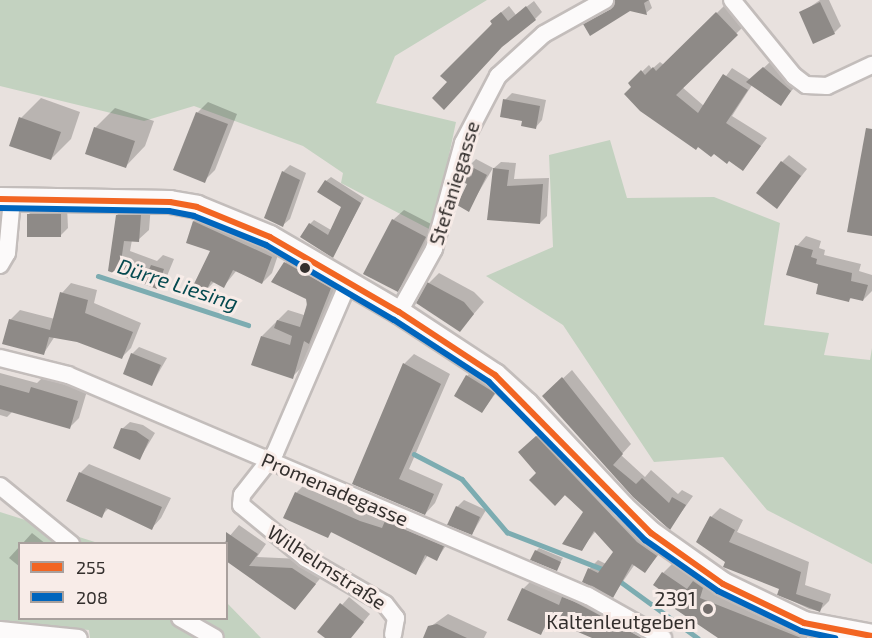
<!DOCTYPE html>
<html>
<head>
<meta charset="utf-8">
<style>
	body { margin:0 }
	#map { position:relative; width:872px; height:638px; overflow:hidden; background:#e8e1de; font-family:"Exo 2",sans-serif }
	div>[style] { position:absolute }
	[style*='--x'] { left:calc(var(--x)*1px); top:calc(var(--y)*1px); width:calc(var(--w)*1px); rotate:calc(var(--a)*1deg) }
	.green>* { inset:0; background:#c3d2c0 }
	.shadow>* { inset:0; background:#0003 }
	.stream>* { height:4.5px; margin:-2.25px; padding:0 2.25px; transform-origin:2.25px; border-radius:2.25px; background:#7cacb1 }
	.building>* { inset:0; background:#8e8a87 }
	.roads { filter:drop-shadow(2px 0 #c3bdbb) drop-shadow(-2px 0 #c3bdbb) drop-shadow(0 2px #c3bdbb) drop-shadow(0 -2px #c3bdbb) }
	.street>* { height:16px; margin:-8px; padding:0 8px; transform-origin:8px; border-radius:8px; background:#fcfafa }
	.secondary>* { height:22px; margin:-11px; padding:0 11px; transform-origin:11px; border-radius:11px; background:#fcfafa }
	.bus-1>* { height:6px; margin:-3px; padding:0 3px; transform-origin:3px; border-radius:3px; background:#f26522 }
	.bus-2>* { height:6px; margin:-3px; padding:0 3px; transform-origin:3px; border-radius:3px; background:#0065bd }
	.dots>* { width:16px; height:16px; translate:-50% -50%; box-sizing:border-box; border:3px solid #f8ece8; border-radius:50% }
	span { translate:-50% -50%; white-space:nowrap; text-align:center; line-height:1.15; -webkit-text-stroke:6px #f8ece8; paint-order:stroke }
	.street-label { font-size:20px; color:#332f2d }
	.poi-label { font-size:20px; color:#332f2d }
	.right { translate:-100% -50%; text-align:right }
	.water-label { font-size:21px; color:#054a50; font-style:italic }
	.legend { position:absolute; left:18px; top:542px; width:210px; height:78px; box-sizing:border-box; background:#f8ece8; border:2px solid #a9a09d; margin:0; padding:8px 10px; list-style:none; font-size:18px; color:#332f2d }
	.legend li { display:flex; align-items:center; gap:12px; height:30px }
	.legend b { width:30px; border:2px solid #a9a09d }
</style>
</head>
<body>
<div id="map">
	<div class="green">
		<div style="clip-path:polygon(0 0,487px 0,395px 56px,376px 103px,456px 122px,433px 231px,341px 183px,343px 173px,303px 146px,194px 106px,144px 121px,0 86px)"></div>
		<div style="clip-path:polygon(610px 140px,627px 198px,714px 197px,780px 223px,764px 325px,829px 333px,824px 355px,870px 360px,872px 348px,872px 564px,767px 510px,723px 457px,654px 462px,563px 325px,486px 276px,553px 247px,549px 155px)"></div>
		<div style="clip-path:polygon(0 512px,98px 543px,20px 544px,20px 618px,226px 618px,227px 603px,261px 638px,90px 638px,89px 630px,0 623px)"></div>
	</div>
	<div class="shadow">
		<div style="clip-path:polygon(627px 0,649px 0,652px 8px,646px 13px,630px 10px,585px 25px)"></div>
		<div style="clip-path:polygon(820px 0,829px 0,841px 26px,834px 33px,801px 13px)"></div>
		<div style="clip-path:polygon(534px 1px,542px 12px,535px 19px,449px 82px,499px 14px,509px 6px,516px 15px)"></div>
		<div style="clip-path:polygon(724px 6px,743px 27px,682px 87px,704px 106px,732px 68px,751px 80px,771px 61px,797px 84px,781px 104px,752px 85px,732px 116px,767px 138px,743px 169px,630px 83px,649px 65px,652px 69px,660px 62px,664px 65px)"></div>
		<div style="clip-path:polygon(512px 93px,546px 100px,542px 120px,535px 128px,505px 100px)"></div>
		<div style="clip-path:polygon(41px 98px,80px 112px,71px 139px,51px 159px,21px 118px)"></div>
		<div style="clip-path:polygon(208px 102px,237px 114px,215px 170px,204px 181px,197px 113px)"></div>
		<div style="clip-path:polygon(115px 108px,154px 121px,145px 146px,126px 166px,95px 128px)"></div>
		<div style="clip-path:polygon(789px 155px,807px 169px,777px 207px,782px 162px)"></div>
		<div style="clip-path:polygon(476px 159px,493px 168px,468px 210px,469px 166px)"></div>
		<div style="clip-path:polygon(501px 162px,516px 163px,514px 179px,549px 178px,547px 216px,540px 223px,488px 219px,494px 168px)"></div>
		<div style="clip-path:polygon(290px 165px,306px 173px,290px 219px,283px 225px,266px 217px,283px 172px)"></div>
		<div style="clip-path:polygon(331px 177px,364px 198px,333px 256px,310px 224px,314px 220px,331px 230px,343px 207px,326px 181px)"></div>
		<div style="clip-path:polygon(128px 204px,151px 205px,149px 230px,138px 240px,132px 240px,130px 251px,157px 261px,163px 255px,174px 259px,167px 276px,157px 287px,110px 270px,117px 215px)"></div>
		<div style="clip-path:polygon(67px 207px,68px 228px,61px 235px,28px 215px,35px 208px)"></div>
		<div style="clip-path:polygon(404px 210px,435px 226px,409px 279px,398px 290px,393px 220px)"></div>
		<div style="clip-path:polygon(204px 211px,281px 246px,272px 273px,262px 283px,237px 270px,224px 286px,215px 281px,204px 292px,213px 250px,188px 242px,194px 221px)"></div>
		<div style="clip-path:polygon(806px 236px,821px 241px,819px 248px,825px 250px,824px 255px,861px 264px,859px 271px,872px 275px,872px 291px,863px 300px,852px 297px,848px 301px,820px 283px,797px 246px)"></div>
		<div style="clip-path:polygon(295px 253px,340px 278px,302px 367px,292px 377px,262px 336px,288px 310px,304px 315px,308px 299px,285px 263px)"></div>
		<div style="clip-path:polygon(439px 273px,474px 292px,484px 302px,460px 330px,429px 283px)"></div>
		<div style="clip-path:polygon(71px 283px,97px 290px,94px 303px,141px 323px,131px 348px,122px 357px,78px 340px,55px 336px,44px 353px,10px 320px,20px 310px,55px 319px,62px 293px)"></div>
		<div style="clip-path:polygon(139px 347px,167px 358px,152px 384px,132px 354px)"></div>
		<div style="clip-path:polygon(414px 354px,450px 374px,409px 469px,443px 484px,435px 503px,425px 514px,354px 484px,404px 364px)"></div>
		<div style="clip-path:polygon(474px 369px,501px 386px,482px 412px,467px 376px)"></div>
		<div style="clip-path:polygon(572px 370px,631px 444px,621px 455px,645px 477px,651px 470px,678px 494px,682px 490px,693px 496px,670px 528px,544px 396px)"></div>
		<div style="clip-path:polygon(0 373px,37px 383px,42px 378px,87px 391px,79px 418px,69px 428px,13px 411px,7px 417px,0 415px)"></div>
		<div style="clip-path:polygon(130px 422px,143px 425px,155px 433px,140px 458px,122px 429px)"></div>
		<div style="clip-path:polygon(545px 428px,665px 547px,645px 571px,635px 564px,613px 596px,589px 569px,598px 560px,606px 564px,615px 552px,596px 531px,581px 549px,585px 512px,538px 473px,528px 444px)"></div>
		<div style="clip-path:polygon(89px 464px,171px 498px,161px 518px,152px 528px,109px 508px,101px 516px,80px 473px)"></div>
		<div style="clip-path:polygon(304px 485px,368px 513px,388px 520px,394px 514px,451px 538px,437px 559px,428px 555px,416px 573px,333px 531px,327px 536px,296px 493px)"></div>
		<div style="clip-path:polygon(464px 500px,486px 510px,472px 534px,457px 507px)"></div>
		<div style="clip-path:polygon(720px 508px,743px 520px,737px 532px,809px 562px,805px 585px,831px 594px,829px 601px,819px 611px,809px 609px,779px 594px,780px 588px,727px 562px,711px 517px)"></div>
		<div style="clip-path:polygon(239px 525px,266px 544px,257px 557px,301px 559px,324px 574px,295px 608px,226px 559px,226px 544px,223px 544px)"></div>
		<div style="clip-path:polygon(32px 533px,46px 544px,22px 544px)"></div>
		<div style="clip-path:polygon(20px 546px,20px 567px,9px 558px)"></div>
		<div style="clip-path:polygon(539px 548px,563px 558px,556px 569px,536px 551px)"></div>
		<div style="clip-path:polygon(672px 564px,695px 580px,703px 573px,711px 579px,708px 589px,811px 628px,807px 638px,720px 638px,681px 603px,663px 573px)"></div>
		<div style="clip-path:polygon(533px 579px,671px 638px,595px 638px,552px 619px,540px 634px,523px 589px)"></div>
		<div style="clip-path:polygon(349px 597px,370px 614px,350px 638px,328px 638px,319px 631px)"></div>
		<div style="clip-path:polygon(448px 614px,487px 632px,484px 638px,425px 638px,430px 627px)"></div>
	</div>
	<div class="stream">
		<div style="--x:98;--y:276;--w:158;--a:18.1"></div>
		<div style="--x:414;--y:454;--w:54;--a:27.5"></div>
		<div style="--x:462;--y:479;--w:70;--a:49.7"></div>
		<div style="--x:507;--y:532;--w:105;--a:21.2"></div>
		<div style="--x:617;--y:579;--w:100;--a:36.1"></div>
	</div>
	<div class="building">
		<div style="clip-path:polygon(615px 0,649px 0,644px 3px,647px 15px,630px 11px,590px 36px,583px 24px,611px 9px)"></div>
		<div style="clip-path:polygon(820px 2px,835px 34px,813px 44px,799px 12px)"></div>
		<div style="clip-path:polygon(526px 6px,536px 20px,502px 47px,444px 110px,432px 98px,447px 82px,440px 76px,492px 24px,490px 21px,501px 12px,508px 21px)"></div>
		<div style="clip-path:polygon(716px 12px,738px 35px,676px 95px,698px 113px,723px 74px,748px 90px,726px 123px,761px 146px,743px 171px,729px 161px,727px 164px,714px 154px,711px 157px,698px 147px,696px 150px,640px 111px,624px 94px,631px 87px,628px 83px,641px 70px,645px 75px,653px 67px,656px 71px)"></div>
		<div style="clip-path:polygon(763px 67px,791px 91px,781px 106px,746px 82px)"></div>
		<div style="clip-path:polygon(503px 99px,540px 106px,536px 129px,521px 126px,522px 121px,500px 117px)"></div>
		<div style="clip-path:polygon(196px 112px,228px 124px,205px 183px,173px 170px)"></div>
		<div style="clip-path:polygon(19px 117px,61px 132px,51px 160px,9px 146px)"></div>
		<div style="clip-path:polygon(94px 127px,135px 141px,126px 168px,85px 154px)"></div>
		<div style="clip-path:polygon(866px 128px,872px 129px,872px 236px,847px 232px)"></div>
		<div style="clip-path:polygon(781px 161px,801px 176px,777px 209px,756px 193px)"></div>
		<div style="clip-path:polygon(468px 165px,487px 175px,469px 212px,457px 205px,467px 184px,463px 182px)"></div>
		<div style="clip-path:polygon(493px 168px,509px 170px,507px 186px,543px 184px,540px 224px,487px 220px)"></div>
		<div style="clip-path:polygon(282px 171px,300px 180px,283px 227px,264px 218px)"></div>
		<div style="clip-path:polygon(325px 180px,361px 203px,333px 258px,300px 237px,309px 223px,328px 235px,341px 207px,317px 192px)"></div>
		<div style="clip-path:polygon(27px 214px,61px 214px,61px 237px,27px 237px)"></div>
		<div style="clip-path:polygon(116px 215px,141px 215px,139px 242px,124px 241px,121px 262px,148px 272px,151px 265px,164px 269px,157px 289px,108px 271px)"></div>
		<div style="clip-path:polygon(392px 219px,426px 237px,398px 292px,363px 274px)"></div>
		<div style="clip-path:polygon(193px 221px,272px 257px,262px 284px,233px 270px,224px 288px,211px 281px,205px 293px,192px 288px,210px 251px,186px 243px)"></div>
		<div style="clip-path:polygon(795px 245px,813px 250px,811px 257px,817px 259px,816px 264px,852px 273px,851px 281px,868px 285px,863px 301px,850px 298px,849px 302px,816px 294px,818px 284px,786px 275px)"></div>
		<div style="clip-path:polygon(284px 262px,331px 288px,309px 344px,304px 341px,293px 379px,251px 365px,261px 336px,290px 345px,292px 336px,274px 328px,277px 320px,300px 327px,307px 305px,306px 299px,271px 282px)"></div>
		<div style="clip-path:polygon(427px 282px,464px 302px,474px 314px,460px 332px,416px 303px)"></div>
		<div style="clip-path:polygon(60px 292px,88px 300px,85px 313px,133px 332px,122px 359px,77px 342px,49px 337px,44px 355px,2px 344px,9px 319px,50px 330px)"></div>
		<div style="clip-path:polygon(131px 353px,161px 365px,152px 386px,123px 374px)"></div>
		<div style="clip-path:polygon(403px 363px,441px 384px,399px 479px,434px 494px,425px 515px,352px 484px)"></div>
		<div style="clip-path:polygon(466px 375px,495px 393px,482px 413px,454px 396px)"></div>
		<div style="clip-path:polygon(562px 377px,623px 454px,613px 465px,636px 484px,642px 478px,669px 503px,672px 497px,686px 505px,670px 530px,633px 497px,542px 396px)"></div>
		<div style="clip-path:polygon(0 385px,29px 393px,31px 387px,78px 401px,70px 429px,0 409px)"></div>
		<div style="clip-path:polygon(121px 428px,136px 431px,149px 440px,140px 460px,113px 448px)"></div>
		<div style="clip-path:polygon(536px 436px,637px 542px,657px 556px,645px 573px,632px 564px,613px 598px,582px 582px,588px 568px,598px 573px,613px 552px,594px 531px,582px 551px,562px 544px,583px 512px,565px 495px,555px 506px,529px 480px,536px 473px,518px 452px)"></div>
		<div style="clip-path:polygon(79px 472px,162px 507px,152px 530px,106px 508px,102px 518px,66px 501px)"></div>
		<div style="clip-path:polygon(295px 492px,360px 521px,382px 528px,385px 521px,444px 546px,437px 561px,425px 555px,416px 575px,331px 532px,328px 538px,283px 518px)"></div>
		<div style="clip-path:polygon(456px 506px,480px 517px,472px 535px,447px 525px)"></div>
		<div style="clip-path:polygon(710px 516px,735px 530px,729px 542px,801px 572px,796px 594px,823px 603px,820px 612px,777px 595px,779px 589px,723px 567px,725px 562px,696px 542px)"></div>
		<div style="clip-path:polygon(226px 532px,258px 554px,249px 566px,292px 568px,316px 584px,295px 610px,226px 561px)"></div>
		<div style="clip-path:polygon(535px 550px,561px 562px,557px 571px,530px 560px)"></div>
		<div style="clip-path:polygon(662px 572px,687px 589px,693px 581px,703px 588px,700px 598px,801px 638px,718px 638px,675px 609px,679px 603px,653px 585px)"></div>
		<div style="clip-path:polygon(522px 588px,559px 605px,562px 597px,573px 601px,642px 638px,592px 638px,548px 619px,541px 635px,507px 620px)"></div>
		<div style="clip-path:polygon(340px 603px,364px 622px,351px 638px,325px 638px,317px 632px)"></div>
		<div style="clip-path:polygon(437px 624px,467px 638px,423px 638px,428px 626px)"></div>
	</div>
	<div class="roads">
		<div class="street">
			<div style="--x:732;--y:0;--w:98;--a:50.8"></div>
			<div style="--x:794;--y:76;--w:15;--a:37"></div>
			<div style="--x:806;--y:85;--w:21;--a:3"></div>
			<div style="--x:827;--y:86;--w:50;--a:-25"></div>
			<div style="--x:0;--y:265;--w:14;--a:-60"></div>
			<div style="--x:7;--y:253;--w:54;--a:-84.7"></div>
			<div style="--x:349;--y:281;--w:187;--a:113.3"></div>
			<div style="--x:275;--y:453;--w:53;--a:128.2"></div>
			<div style="--x:242;--y:495;--w:10;--a:96"></div>
			<div style="--x:241;--y:505;--w:83;--a:39.6"></div>
			<div style="--x:305;--y:558;--w:92;--a:29.9"></div>
			<div style="--x:385;--y:604;--w:18;--a:52"></div>
			<div style="--x:396;--y:618;--w:17;--a:100"></div>
			<div style="--x:399;--y:312;--w:72;--a:-60.9"></div>
			<div style="--x:434;--y:249;--w:110;--a:-74.7"></div>
			<div style="--x:463;--y:143;--w:76;--a:-62.4"></div>
			<div style="--x:498;--y:76;--w:62;--a:-42.4"></div>
			<div style="--x:544;--y:34;--w:70;--a:-29.1"></div>
			<div style="--x:0;--y:358;--w:70;--a:14"></div>
			<div style="--x:68;--y:375;--w:565;--a:23.03"></div>
			<div style="--x:588;--y:596;--w:86;--a:29.2"></div>
			<div style="--x:0;--y:486;--w:92;--a:39.2"></div>
			<div style="--x:180;--y:618;--w:40;--a:29.7"></div>
			<div style="--x:0;--y:630;--w:79;--a:5.8"></div>
		</div>
		<div class="secondary">
			<div style="--x:0;--y:199;--w:170;--a:1"></div>
			<div style="--x:170;--y:202;--w:27;--a:10"></div>
			<div style="--x:197;--y:207;--w:79;--a:22.3"></div>
			<div style="--x:270;--y:237;--w:149;--a:30.2"></div>
			<div style="--x:399;--y:312;--w:115;--a:33.3"></div>
			<div style="--x:495;--y:375;--w:43;--a:42.2"></div>
			<div style="--x:527;--y:404;--w:141;--a:47"></div>
			<div style="--x:623;--y:507;--w:38;--a:43"></div>
			<div style="--x:651;--y:533;--w:88;--a:35.3"></div>
			<div style="--x:723;--y:584;--w:90;--a:25.7"></div>
			<div style="--x:804;--y:623;--w:69;--a:10.8"></div>
		</div>
	</div>
	<div class="bus-1">
		<div style="--x:0;--y:199;--w:170;--a:1"></div>
		<div style="--x:170;--y:202;--w:27;--a:10"></div>
		<div style="--x:197;--y:207;--w:79;--a:22.3"></div>
		<div style="--x:270;--y:237;--w:149;--a:30.2"></div>
		<div style="--x:399;--y:312;--w:115;--a:33.3"></div>
		<div style="--x:495;--y:375;--w:222;--a:45.4"></div>
		<div style="--x:651;--y:533;--w:88;--a:35.3"></div>
		<div style="--x:723;--y:584;--w:90;--a:25.7"></div>
		<div style="--x:804;--y:623;--w:69;--a:10.8"></div>
	</div>
	<div class="bus-2">
		<div style="--x:0;--y:208;--w:169;--a:1"></div>
		<div style="--x:169;--y:211;--w:25;--a:11"></div>
		<div style="--x:194;--y:216;--w:78;--a:21.9"></div>
		<div style="--x:266;--y:245;--w:148;--a:30.4"></div>
		<div style="--x:394;--y:320;--w:113;--a:33.1"></div>
		<div style="--x:489;--y:382;--w:222;--a:45.4"></div>
		<div style="--x:645;--y:540;--w:89;--a:34.9"></div>
		<div style="--x:718;--y:591;--w:92;--a:25.7"></div>
		<div style="--x:801;--y:631;--w:35;--a:12"></div>
	</div>
	<div class="dots">
		<div style="left:305px;top:268px;background:#332f2d"></div>
		<div style="left:708px;top:609px;background:#726d6b"></div>
	</div>
	<div class="street-label">
		<span style="left:454px;top:183px;rotate:-73deg">Stefaniegasse</span>
		<span style="left:335px;top:489px;rotate:23deg">Promenadegasse</span>
		<span style="left:327px;top:567px;rotate:33deg">Wilhelmstraße</span>
	</div>
	<div class="poi-label">
		<span class="right" style="left:696px;top:610px">2391<br>Kaltenleutgeben</span>
	</div>
	<div class="water-label">
		<span style="left:178px;top:284px;rotate:18deg">Dürre Liesing</span>
	</div>
	<ul class="legend">
	<li><b style="height:8px;background:#f26522"></b>255</li>
	<li><b style="height:8px;background:#0065bd"></b>208</li>
	</ul>
</div>
</body>
</html>
